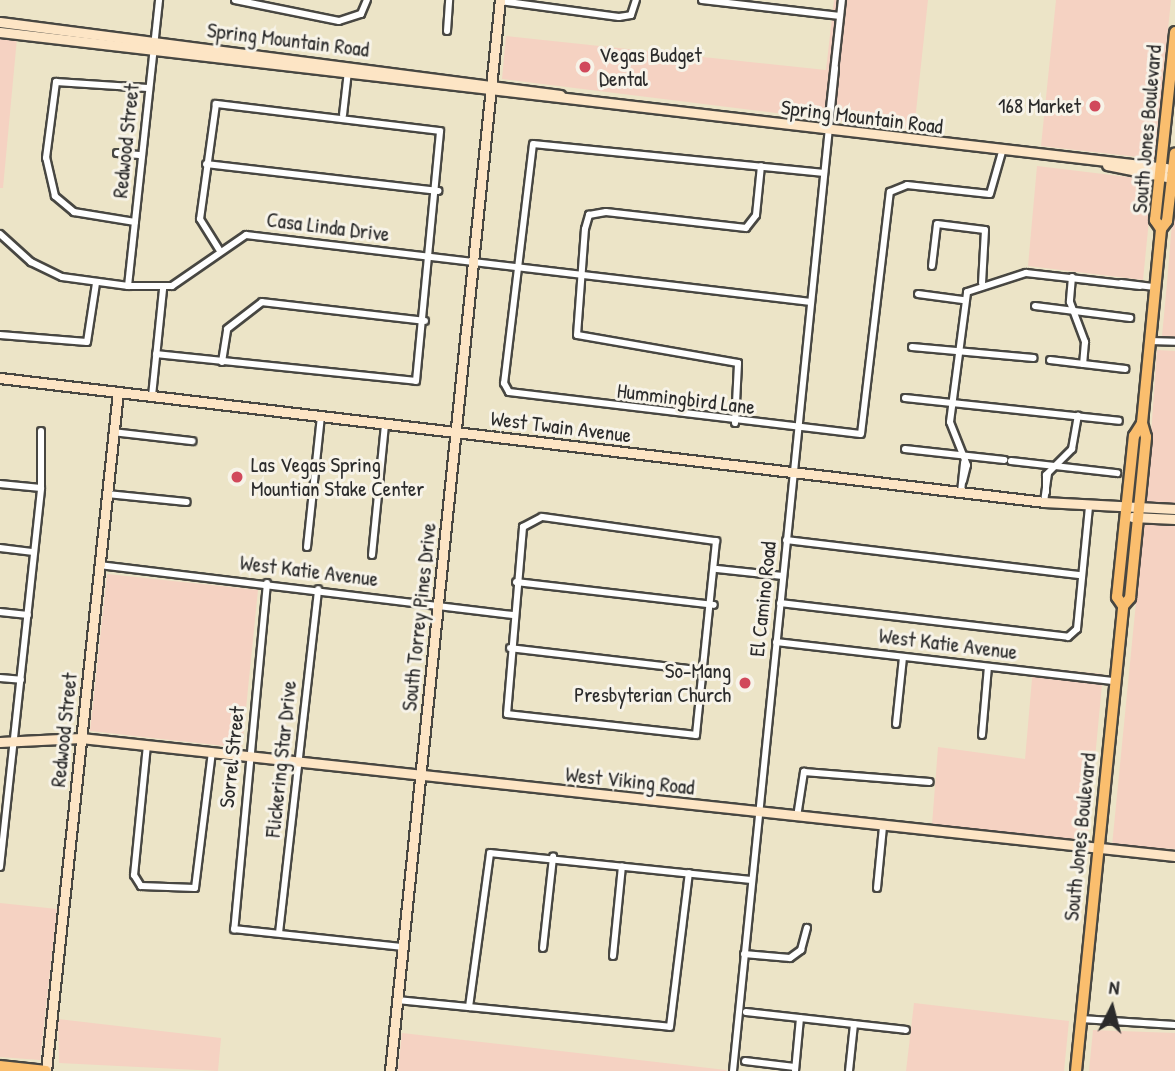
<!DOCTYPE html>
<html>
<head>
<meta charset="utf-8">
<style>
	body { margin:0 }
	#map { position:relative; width:1175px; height:1071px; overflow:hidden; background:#ece4c7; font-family:"Patrick Hand",sans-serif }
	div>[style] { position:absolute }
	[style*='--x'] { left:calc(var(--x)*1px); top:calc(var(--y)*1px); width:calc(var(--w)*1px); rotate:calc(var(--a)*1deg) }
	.built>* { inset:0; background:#f5d2c2 }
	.roads { filter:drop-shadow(2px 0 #484742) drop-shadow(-2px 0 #484742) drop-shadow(0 2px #484742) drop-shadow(0 -2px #484742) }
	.street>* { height:6px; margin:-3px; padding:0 3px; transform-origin:3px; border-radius:3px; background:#fff }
	.secondary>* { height:9px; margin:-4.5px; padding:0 4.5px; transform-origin:4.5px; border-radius:4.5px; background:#fde5c5 }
	.primary>* { height:10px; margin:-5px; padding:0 5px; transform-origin:5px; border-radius:5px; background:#fabe6e }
	.dots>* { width:19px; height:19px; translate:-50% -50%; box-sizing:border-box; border:4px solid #f7f3e8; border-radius:50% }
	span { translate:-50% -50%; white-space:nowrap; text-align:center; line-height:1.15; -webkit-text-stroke:6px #f7f3e8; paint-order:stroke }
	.street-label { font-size:21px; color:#2b2b2b }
	.poi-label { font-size:21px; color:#2b2b2b }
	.left { translate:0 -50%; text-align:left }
	.right { translate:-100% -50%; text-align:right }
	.north { position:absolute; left:1077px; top:973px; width:70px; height:70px; -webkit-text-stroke:5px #f7f3e8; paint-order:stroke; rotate:6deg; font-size:19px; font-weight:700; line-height:28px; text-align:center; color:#2b2b2b }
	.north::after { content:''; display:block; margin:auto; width:24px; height:32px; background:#2b2b2b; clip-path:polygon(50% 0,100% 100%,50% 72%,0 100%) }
</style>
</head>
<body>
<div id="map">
	<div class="built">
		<div style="clip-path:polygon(834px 0,928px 0,914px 130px,502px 79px,506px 36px,826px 70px)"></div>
		<div style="clip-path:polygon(1056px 0,1171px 0,1155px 159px,1041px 146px)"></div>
		<div style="clip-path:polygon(0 36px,17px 38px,3px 188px,0 188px)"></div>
		<div style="clip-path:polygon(1037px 166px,1153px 180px,1143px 280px,1028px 266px)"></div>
		<div style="clip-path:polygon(1175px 187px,1175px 337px,1162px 336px,1167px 283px)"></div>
		<div style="clip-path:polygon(1157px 350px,1175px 351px,1175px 506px,1146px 504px)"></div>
		<div style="clip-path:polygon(1144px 521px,1175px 524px,1175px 849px,1112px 846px)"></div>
		<div style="clip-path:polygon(107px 574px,258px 590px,242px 748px,90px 731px)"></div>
		<div style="clip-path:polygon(1033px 667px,1103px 674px,1087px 843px,932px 825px,938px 747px,1025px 759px)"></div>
		<div style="clip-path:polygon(0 903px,57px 909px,40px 1060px,0 1057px)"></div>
		<div style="clip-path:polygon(914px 1003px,1069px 1021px,1064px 1071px,906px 1071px)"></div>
		<div style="clip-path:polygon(58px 1019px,221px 1038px,218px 1071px,59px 1063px)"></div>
		<div style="clip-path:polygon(1093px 1030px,1175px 1033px,1175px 1071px,1089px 1071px)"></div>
		<div style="clip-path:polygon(402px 1033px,726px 1070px,726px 1071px,398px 1071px)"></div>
	</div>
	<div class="roads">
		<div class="street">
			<div style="--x:235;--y:0;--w:106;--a:11.4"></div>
			<div style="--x:339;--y:21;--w:23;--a:-18"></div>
			<div style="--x:361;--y:14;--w:15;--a:-67"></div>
			<div style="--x:702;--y:0;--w:139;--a:6.6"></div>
			<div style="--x:500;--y:1;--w:120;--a:7.7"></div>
			<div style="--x:619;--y:17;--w:12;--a:-9"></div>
			<div style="--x:631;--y:15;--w:16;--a:-72"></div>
			<div style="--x:447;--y:31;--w:31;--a:-86"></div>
			<div style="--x:343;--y:115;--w:44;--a:-83.5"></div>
			<div style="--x:828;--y:126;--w:127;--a:-83.7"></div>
			<div style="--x:117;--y:153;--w:25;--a:5"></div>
			<div style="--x:206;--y:164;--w:234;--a:6.6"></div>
			<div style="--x:824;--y:173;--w:292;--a:-174.3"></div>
			<div style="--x:533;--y:144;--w:241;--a:96.9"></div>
			<div style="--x:504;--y:383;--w:10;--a:61"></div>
			<div style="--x:509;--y:392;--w:354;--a:6.8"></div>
			<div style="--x:861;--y:434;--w:244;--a:-83.2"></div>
			<div style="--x:890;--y:192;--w:18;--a:-22"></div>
			<div style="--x:907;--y:185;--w:83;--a:6.2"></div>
			<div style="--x:990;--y:194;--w:44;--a:-74.1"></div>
			<div style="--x:135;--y:222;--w:62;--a:-170.7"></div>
			<div style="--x:74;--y:212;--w:25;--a:-140"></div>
			<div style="--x:55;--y:196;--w:39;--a:-103"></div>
			<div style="--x:46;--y:158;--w:77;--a:-82.5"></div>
			<div style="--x:56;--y:82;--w:92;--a:3.7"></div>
			<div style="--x:0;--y:234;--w:42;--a:42.1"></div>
			<div style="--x:31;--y:262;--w:34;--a:26"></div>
			<div style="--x:62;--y:277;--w:67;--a:7.8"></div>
			<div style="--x:128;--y:286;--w:44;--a:0"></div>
			<div style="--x:172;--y:286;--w:90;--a:-34.6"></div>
			<div style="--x:246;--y:235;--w:569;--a:6.76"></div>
			<div style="--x:932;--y:266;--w:42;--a:-83.2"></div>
			<div style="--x:937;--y:224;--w:48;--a:7.1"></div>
			<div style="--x:985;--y:230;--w:53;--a:93.2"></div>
			<div style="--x:1072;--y:277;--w:25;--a:95"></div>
			<div style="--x:1070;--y:302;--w:43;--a:69.4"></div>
			<div style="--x:1085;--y:342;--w:22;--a:95"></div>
			<div style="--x:1121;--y:283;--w:34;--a:7"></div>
			<div style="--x:128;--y:286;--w:288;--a:-83.8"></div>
			<div style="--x:918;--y:294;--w:45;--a:7.6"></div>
			<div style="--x:1035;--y:306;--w:96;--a:7.2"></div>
			<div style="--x:0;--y:335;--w:87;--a:4.6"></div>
			<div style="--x:87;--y:342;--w:60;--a:-81.3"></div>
			<div style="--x:1150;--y:341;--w:25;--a:2"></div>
			<div style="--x:912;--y:347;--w:122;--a:5.2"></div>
			<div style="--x:156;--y:354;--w:261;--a:5.9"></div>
			<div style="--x:416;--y:381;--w:251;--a:-84.5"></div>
			<div style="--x:440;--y:131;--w:226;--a:-173.1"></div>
			<div style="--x:216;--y:104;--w:116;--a:97.9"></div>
			<div style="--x:200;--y:219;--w:36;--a:58"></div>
			<div style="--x:1050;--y:360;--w:76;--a:6.8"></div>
			<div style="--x:222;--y:362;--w:33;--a:-81"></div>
			<div style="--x:227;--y:329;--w:44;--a:-37.6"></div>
			<div style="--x:262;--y:302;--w:164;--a:6.6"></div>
			<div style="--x:152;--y:396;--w:108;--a:-84.1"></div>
			<div style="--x:905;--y:398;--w:215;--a:6.1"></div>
			<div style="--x:735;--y:423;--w:60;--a:-87.1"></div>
			<div style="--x:738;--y:363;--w:163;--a:-170.1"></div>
			<div style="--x:577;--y:335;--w:106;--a:-85.7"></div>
			<div style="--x:585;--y:229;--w:15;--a:-74"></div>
			<div style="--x:589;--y:215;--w:17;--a:-10"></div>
			<div style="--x:606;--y:212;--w:141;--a:6.5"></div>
			<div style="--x:746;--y:228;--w:16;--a:-52"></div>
			<div style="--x:756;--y:215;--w:49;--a:-84.2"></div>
			<div style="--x:113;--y:432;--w:80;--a:6.5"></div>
			<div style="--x:905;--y:449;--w:100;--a:6.3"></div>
			<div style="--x:1011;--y:461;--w:107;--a:6.5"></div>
			<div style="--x:963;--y:481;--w:16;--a:-76"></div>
			<div style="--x:967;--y:465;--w:46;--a:-111.6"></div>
			<div style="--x:950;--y:422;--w:131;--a:-82.5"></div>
			<div style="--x:967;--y:292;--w:62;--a:-17.9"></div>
			<div style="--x:1026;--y:273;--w:115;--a:6.5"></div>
			<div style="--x:0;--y:484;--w:41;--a:5.6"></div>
			<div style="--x:961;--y:492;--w:30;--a:-84"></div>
			<div style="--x:1046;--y:492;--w:17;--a:-90"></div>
			<div style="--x:1046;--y:475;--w:37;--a:-45"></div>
			<div style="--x:1072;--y:449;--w:34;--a:-80"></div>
			<div style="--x:107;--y:494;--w:80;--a:5.7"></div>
			<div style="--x:1044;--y:502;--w:29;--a:-82"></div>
			<div style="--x:542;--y:517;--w:176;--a:7.9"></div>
			<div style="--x:716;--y:541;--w:195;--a:95.9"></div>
			<div style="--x:696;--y:735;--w:190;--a:-173.7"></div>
			<div style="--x:507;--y:714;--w:188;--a:-85.1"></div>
			<div style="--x:523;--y:527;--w:21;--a:-28"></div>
			<div style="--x:786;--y:540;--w:297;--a:6.8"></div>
			<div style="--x:307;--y:547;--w:132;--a:-83.9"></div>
			<div style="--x:0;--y:548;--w:34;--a:7"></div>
			<div style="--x:372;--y:555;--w:132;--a:-84.3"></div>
			<div style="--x:99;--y:565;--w:417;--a:6.9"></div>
			<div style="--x:717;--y:569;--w:66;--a:6.1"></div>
			<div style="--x:516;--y:582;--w:199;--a:6.6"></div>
			<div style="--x:267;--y:583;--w:348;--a:95.4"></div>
			<div style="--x:234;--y:929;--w:170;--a:6.1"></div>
			<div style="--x:780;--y:603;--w:290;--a:6.7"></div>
			<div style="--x:1068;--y:637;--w:12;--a:-42"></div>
			<div style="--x:1077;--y:629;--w:123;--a:-84.4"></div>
			<div style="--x:0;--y:612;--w:28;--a:6"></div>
			<div style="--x:776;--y:642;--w:341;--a:6.6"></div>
			<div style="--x:510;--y:648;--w:198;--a:6.7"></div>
			<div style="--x:0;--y:678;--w:21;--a:5"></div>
			<div style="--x:896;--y:724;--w:67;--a:-84"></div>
			<div style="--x:982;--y:735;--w:68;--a:-85"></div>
			<div style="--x:147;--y:745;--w:131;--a:95.7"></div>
			<div style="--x:134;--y:875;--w:13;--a:58"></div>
			<div style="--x:141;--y:886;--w:54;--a:2.1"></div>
			<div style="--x:195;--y:888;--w:137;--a:-82.9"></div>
			<div style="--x:797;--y:817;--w:46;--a:-81.2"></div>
			<div style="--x:804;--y:772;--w:126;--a:4.5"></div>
			<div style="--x:0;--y:867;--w:381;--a:-83.8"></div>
			<div style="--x:41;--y:488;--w:57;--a:-90"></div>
			<div style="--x:877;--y:888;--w:61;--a:-84.4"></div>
			<div style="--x:279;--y:933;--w:346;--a:-83.5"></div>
			<div style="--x:543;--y:948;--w:92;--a:-83.7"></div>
			<div style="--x:744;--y:954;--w:46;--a:5"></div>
			<div style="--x:790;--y:958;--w:14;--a:-36"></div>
			<div style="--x:801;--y:950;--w:23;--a:-75"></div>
			<div style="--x:613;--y:956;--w:90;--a:-84.3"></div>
			<div style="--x:397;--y:1000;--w:274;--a:5.6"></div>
			<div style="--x:670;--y:1027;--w:155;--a:-83"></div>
			<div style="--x:469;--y:1007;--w:155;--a:-82.2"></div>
			<div style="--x:490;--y:853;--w:262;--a:5.9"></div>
			<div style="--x:746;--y:1012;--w:161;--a:6.4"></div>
			<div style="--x:1081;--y:1019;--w:94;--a:3.7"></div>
			<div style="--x:745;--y:1061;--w:50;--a:6.8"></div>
			<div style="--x:733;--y:1071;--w:1008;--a:-84.19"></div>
			<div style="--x:795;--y:1071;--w:53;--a:-84.6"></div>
			<div style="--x:849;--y:1071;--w:47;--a:-83.9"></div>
		</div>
		<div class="secondary">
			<div style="--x:0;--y:22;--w:565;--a:7.43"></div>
			<div style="--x:0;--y:32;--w:1174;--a:6.65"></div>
			<div style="--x:1107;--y:165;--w:60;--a:11.5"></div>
			<div style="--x:0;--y:378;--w:1051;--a:6.77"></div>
			<div style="--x:1044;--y:502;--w:131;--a:3.1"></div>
			<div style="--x:1132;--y:517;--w:43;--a:2.7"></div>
			<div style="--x:0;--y:742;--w:81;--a:-2.8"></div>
			<div style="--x:81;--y:738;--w:1100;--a:6.16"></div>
			<div style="--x:46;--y:1071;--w:683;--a:-83.95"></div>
			<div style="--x:390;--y:1071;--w:1077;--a:-84.14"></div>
		</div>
		<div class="primary">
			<div style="--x:1161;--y:229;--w:11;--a:-124"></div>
			<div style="--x:1155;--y:220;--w:189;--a:-83.9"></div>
			<div style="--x:1123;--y:606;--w:11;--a:-124"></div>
			<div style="--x:1117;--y:597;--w:162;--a:-84"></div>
			<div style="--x:1134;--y:436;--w:15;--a:-58"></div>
			<div style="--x:0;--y:1066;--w:46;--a:6.2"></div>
			<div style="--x:1076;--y:1071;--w:467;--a:-84.2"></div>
			<div style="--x:1123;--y:606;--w:11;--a:-49"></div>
			<div style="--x:1130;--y:598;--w:162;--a:-84.3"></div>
			<div style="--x:1146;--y:437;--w:15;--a:-106"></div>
			<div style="--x:1142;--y:423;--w:195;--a:-84.4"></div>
			<div style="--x:1161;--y:229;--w:10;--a:-53"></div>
			<div style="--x:1167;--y:221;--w:68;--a:-83.3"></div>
		</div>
	</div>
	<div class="dots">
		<div style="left:585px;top:67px;background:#d1495b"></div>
		<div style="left:1095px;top:106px;background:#d1495b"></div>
		<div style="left:237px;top:477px;background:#d1495b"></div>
		<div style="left:745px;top:683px;background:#d1495b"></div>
	</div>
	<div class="street-label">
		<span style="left:288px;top:40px;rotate:7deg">Spring Mountain Road</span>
		<span style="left:862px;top:117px;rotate:7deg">Spring Mountain Road</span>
		<span style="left:1147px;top:129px;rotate:-85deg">South Jones Boulevard</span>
		<span style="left:126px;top:141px;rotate:-84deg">Redwood Street</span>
		<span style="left:328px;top:227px;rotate:7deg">Casa Linda Drive</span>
		<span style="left:686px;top:399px;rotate:7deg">Hummingbird Lane</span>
		<span style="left:561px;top:427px;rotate:7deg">West Twain Avenue</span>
		<span style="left:309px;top:571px;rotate:7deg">West Katie Avenue</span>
		<span style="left:763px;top:599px;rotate:-84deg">El Camino Road</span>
		<span style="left:419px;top:617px;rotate:-84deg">South Torrey Pines Drive</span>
		<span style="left:948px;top:644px;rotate:7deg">West Katie Avenue</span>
		<span style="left:64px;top:730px;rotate:-84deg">Redwood Street</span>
		<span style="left:232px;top:757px;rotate:-84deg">Sorrel Street</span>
		<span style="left:281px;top:759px;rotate:-84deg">Flickering Star Drive</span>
		<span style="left:630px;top:781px;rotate:6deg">West Viking Road</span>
		<span style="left:1080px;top:837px;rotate:-84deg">South Jones Boulevard</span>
	</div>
	<div class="poi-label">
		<span class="left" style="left:599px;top:67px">Vegas Budget<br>Dental</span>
		<span class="right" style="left:1081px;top:106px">168 Market</span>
		<span class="left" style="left:251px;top:477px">Las Vegas Spring<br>Mountian Stake Center</span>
		<span class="right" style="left:731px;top:683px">So-Mang<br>Presbyterian Church</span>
	</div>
	<div class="north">N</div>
</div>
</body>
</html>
